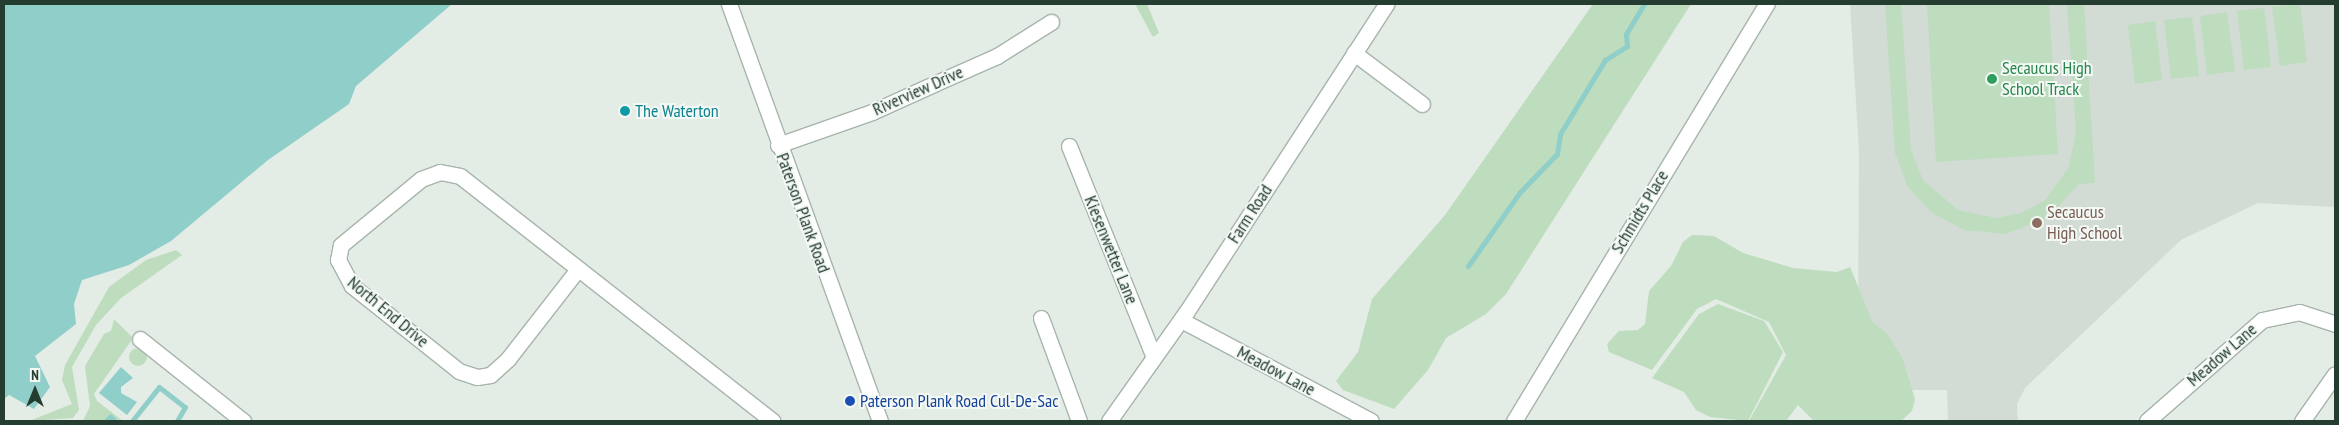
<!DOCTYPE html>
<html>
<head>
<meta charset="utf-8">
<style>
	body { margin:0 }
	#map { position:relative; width:2339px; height:425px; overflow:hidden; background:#e4ece6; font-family:"PT Sans Narrow",sans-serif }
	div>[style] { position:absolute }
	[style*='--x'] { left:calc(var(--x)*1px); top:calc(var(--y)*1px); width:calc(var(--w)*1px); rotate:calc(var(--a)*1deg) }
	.built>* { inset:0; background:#d2dcd5 }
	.green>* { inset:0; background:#bedcbe }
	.round { border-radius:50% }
	.water>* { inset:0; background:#8fcec9 }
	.stream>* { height:5px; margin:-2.5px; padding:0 2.5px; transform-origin:2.5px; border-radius:2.5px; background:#8fcec9 }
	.roads { filter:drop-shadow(1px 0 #a7b4ac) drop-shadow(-1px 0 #a7b4ac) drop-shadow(0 1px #a7b4ac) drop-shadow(0 -1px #a7b4ac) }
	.minor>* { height:15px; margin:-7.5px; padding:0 7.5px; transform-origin:7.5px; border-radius:7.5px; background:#fff }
	.tertiary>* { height:15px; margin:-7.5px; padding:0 7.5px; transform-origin:7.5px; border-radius:7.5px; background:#fff }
	.dots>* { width:14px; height:14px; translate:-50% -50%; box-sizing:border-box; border:2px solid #f4f9f5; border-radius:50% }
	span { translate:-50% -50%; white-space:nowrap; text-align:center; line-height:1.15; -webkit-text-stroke:4px #f4f9f5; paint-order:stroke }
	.leisure-label { font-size:18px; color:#27864d }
	.left { translate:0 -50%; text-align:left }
	.street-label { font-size:18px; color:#243d30 }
	.culture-label { font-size:18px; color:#0d838f }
	.education-label { font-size:18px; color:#785e54 }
	.transit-label { font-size:18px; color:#164399 }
	.frame { position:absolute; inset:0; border:5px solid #243d30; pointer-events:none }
	.north { position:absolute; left:10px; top:365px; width:50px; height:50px; -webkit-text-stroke:4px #f4f9f5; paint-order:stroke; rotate:0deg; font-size:14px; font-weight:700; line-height:20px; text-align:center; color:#243d30 }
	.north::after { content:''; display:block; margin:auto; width:18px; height:22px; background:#243d30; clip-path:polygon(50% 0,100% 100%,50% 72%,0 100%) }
</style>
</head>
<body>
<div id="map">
	<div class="built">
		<div style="clip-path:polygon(1850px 4px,2335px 4px,2335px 207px,2258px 203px,2181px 240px,2025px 388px,2017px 404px,2018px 421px,1948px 421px,1947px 390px,1896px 390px,1858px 319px,1859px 152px)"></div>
	</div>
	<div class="green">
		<div style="clip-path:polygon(1135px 4px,1147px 4px,1159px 33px,1153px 37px)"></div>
		<div style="clip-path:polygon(1593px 4px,1691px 4px,1506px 294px,1486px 314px,1446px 338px,1428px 370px,1394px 409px,1343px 390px,1336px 381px,1358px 352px,1372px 299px,1445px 215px)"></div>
		<div style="clip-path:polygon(1885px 4px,1901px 4px,1911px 150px,1923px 180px,1958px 210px,1996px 218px,2021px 213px,2045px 200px,2069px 167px,2076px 131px,2067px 4px,2084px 4px,2095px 183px,2079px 184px,2049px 217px,2006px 234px,1964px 230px,1932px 213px,1908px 187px,1895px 153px)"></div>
		<div style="clip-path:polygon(1927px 4px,2049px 4px,2058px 154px,1936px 162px)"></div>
		<div style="clip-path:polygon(2300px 4px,2307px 62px,2280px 66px,2272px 7px)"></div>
		<div style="clip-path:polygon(2264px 8px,2271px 67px,2244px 70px,2237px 11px)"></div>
		<div style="clip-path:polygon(2227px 12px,2235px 71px,2207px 75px,2200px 16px)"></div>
		<div style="clip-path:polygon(2192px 17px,2199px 76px,2171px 79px,2164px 20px)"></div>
		<div style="clip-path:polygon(2155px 21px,2162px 80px,2135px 84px,2128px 25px)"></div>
		<div style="clip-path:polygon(1692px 235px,1714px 236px,1743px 253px,1793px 268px,1837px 272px,1850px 267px,1873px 323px,1886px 332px,1902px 357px,1915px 399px,1912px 411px,1901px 421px,1814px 421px,1798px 405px,1786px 421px,1749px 421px,1786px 355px,1769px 322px,1716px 299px,1697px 309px,1652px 370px,1609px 352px,1607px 344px,1619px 331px,1638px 330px,1645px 324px,1649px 291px,1671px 266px,1683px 242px)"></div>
		<div style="clip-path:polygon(176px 250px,182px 255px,121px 298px,96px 325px,72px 367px,79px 410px,73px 418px,29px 421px,72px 404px,62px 380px,65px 365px,109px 287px,146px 260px)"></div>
		<div style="clip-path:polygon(1718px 304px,1764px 321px,1783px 352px,1748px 421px,1710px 417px,1696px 410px,1684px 392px,1652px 378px,1699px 314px)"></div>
		<div style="clip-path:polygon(114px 319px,133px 338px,94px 394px,97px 401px,123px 421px,110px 417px,106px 421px,83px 421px,90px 406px,85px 366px,104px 334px,111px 331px)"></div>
		<div class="round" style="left:129px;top:348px;width:18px;height:18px"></div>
	</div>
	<div class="water">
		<div style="clip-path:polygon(4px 4px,452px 4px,356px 86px,349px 104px,268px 160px,171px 241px,129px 265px,82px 280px,74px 304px,76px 324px,35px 356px,50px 387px,34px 409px,9px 395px,4px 399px)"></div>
		<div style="clip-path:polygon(121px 367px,133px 378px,121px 387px,121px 393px,137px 402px,127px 415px,99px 393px)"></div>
	</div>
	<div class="stream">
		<div style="--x:1468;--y:266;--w:90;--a:-54.9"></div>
		<div style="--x:1520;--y:192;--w:53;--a:-45.8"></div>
		<div style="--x:1557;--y:154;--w:20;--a:-81"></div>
		<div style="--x:1560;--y:134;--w:87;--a:-58.7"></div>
		<div style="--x:1605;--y:60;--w:26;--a:-32"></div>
		<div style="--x:1627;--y:46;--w:12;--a:-95"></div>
		<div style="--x:1626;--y:34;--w:35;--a:-59"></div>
		<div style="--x:106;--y:421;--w:6;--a:-45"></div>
		<div style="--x:110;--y:417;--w:6;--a:39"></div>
		<div style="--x:132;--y:421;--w:43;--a:-51.5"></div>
		<div style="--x:159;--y:387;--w:33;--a:38"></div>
		<div style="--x:185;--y:407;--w:16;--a:120"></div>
	</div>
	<div class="roads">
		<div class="minor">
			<div style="--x:1354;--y:53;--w:85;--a:36.9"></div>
			<div style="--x:778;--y:145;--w:100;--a:-19.3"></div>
			<div style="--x:872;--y:112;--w:70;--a:-24.4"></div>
			<div style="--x:936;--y:83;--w:67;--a:-23.9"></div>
			<div style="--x:997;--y:56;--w:64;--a:-32.2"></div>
			<div style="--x:1069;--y:146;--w:225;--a:68.1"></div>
			<div style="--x:578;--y:269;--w:114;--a:127.9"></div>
			<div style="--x:508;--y:359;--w:24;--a:138"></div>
			<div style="--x:490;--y:375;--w:13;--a:171"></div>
			<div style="--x:477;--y:377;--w:19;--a:-162"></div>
			<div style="--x:459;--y:371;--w:137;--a:-141.5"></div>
			<div style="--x:352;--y:286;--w:30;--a:-118"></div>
			<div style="--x:338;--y:260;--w:15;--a:-79"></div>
			<div style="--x:341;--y:245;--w:104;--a:-39.5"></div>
			<div style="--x:421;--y:179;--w:20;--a:-20"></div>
			<div style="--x:440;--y:172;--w:20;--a:11"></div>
			<div style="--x:460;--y:176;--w:397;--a:38.1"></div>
			<div style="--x:1041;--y:318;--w:110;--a:69.7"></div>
			<div style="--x:1181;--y:320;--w:215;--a:28"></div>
			<div style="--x:140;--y:339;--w:132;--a:38.5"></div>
			<div style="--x:1109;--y:421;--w:135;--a:-54.7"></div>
			<div style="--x:1187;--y:311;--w:366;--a:-57"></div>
			<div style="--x:1514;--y:421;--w:488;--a:-58.8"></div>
			<div style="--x:2147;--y:421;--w:153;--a:-41.3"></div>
			<div style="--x:2262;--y:320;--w:38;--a:-12"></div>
			<div style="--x:2299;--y:312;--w:38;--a:18"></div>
			<div style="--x:2302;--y:421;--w:57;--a:-54.9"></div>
		</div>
		<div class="tertiary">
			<div style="--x:729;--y:4;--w:443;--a:70.1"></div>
		</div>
	</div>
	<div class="dots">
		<div style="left:1992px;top:79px;background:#2e9e5b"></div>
		<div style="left:625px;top:111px;background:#0f9aa8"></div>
		<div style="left:2037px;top:223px;background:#8d6e63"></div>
		<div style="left:850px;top:401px;background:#1a4fb4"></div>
	</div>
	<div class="leisure-label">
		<span class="left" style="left:2002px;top:79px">Secaucus High<br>School Track</span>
	</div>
	<div class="street-label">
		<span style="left:918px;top:91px;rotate:-24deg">Riverview Drive</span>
		<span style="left:1640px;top:212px;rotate:-59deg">Schmidts Place</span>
		<span style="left:803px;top:213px;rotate:70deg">Paterson Plank Road</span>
		<span style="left:1250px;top:214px;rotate:-57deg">Farm Road</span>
		<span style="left:1111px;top:250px;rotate:68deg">Kiesenwetter Lane</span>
		<span style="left:388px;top:312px;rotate:40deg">North End Drive</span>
		<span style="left:2222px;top:355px;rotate:-41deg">Meadow Lane</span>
		<span style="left:1276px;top:371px;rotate:28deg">Meadow Lane</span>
	</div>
	<div class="culture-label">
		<span class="left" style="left:635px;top:111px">The Waterton</span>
	</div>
	<div class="education-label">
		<span class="left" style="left:2047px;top:223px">Secaucus<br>High School</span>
	</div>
	<div class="transit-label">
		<span class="left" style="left:860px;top:401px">Paterson Plank Road Cul-De-Sac</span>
	</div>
	<div class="frame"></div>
	<div class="north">N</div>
</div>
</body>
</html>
